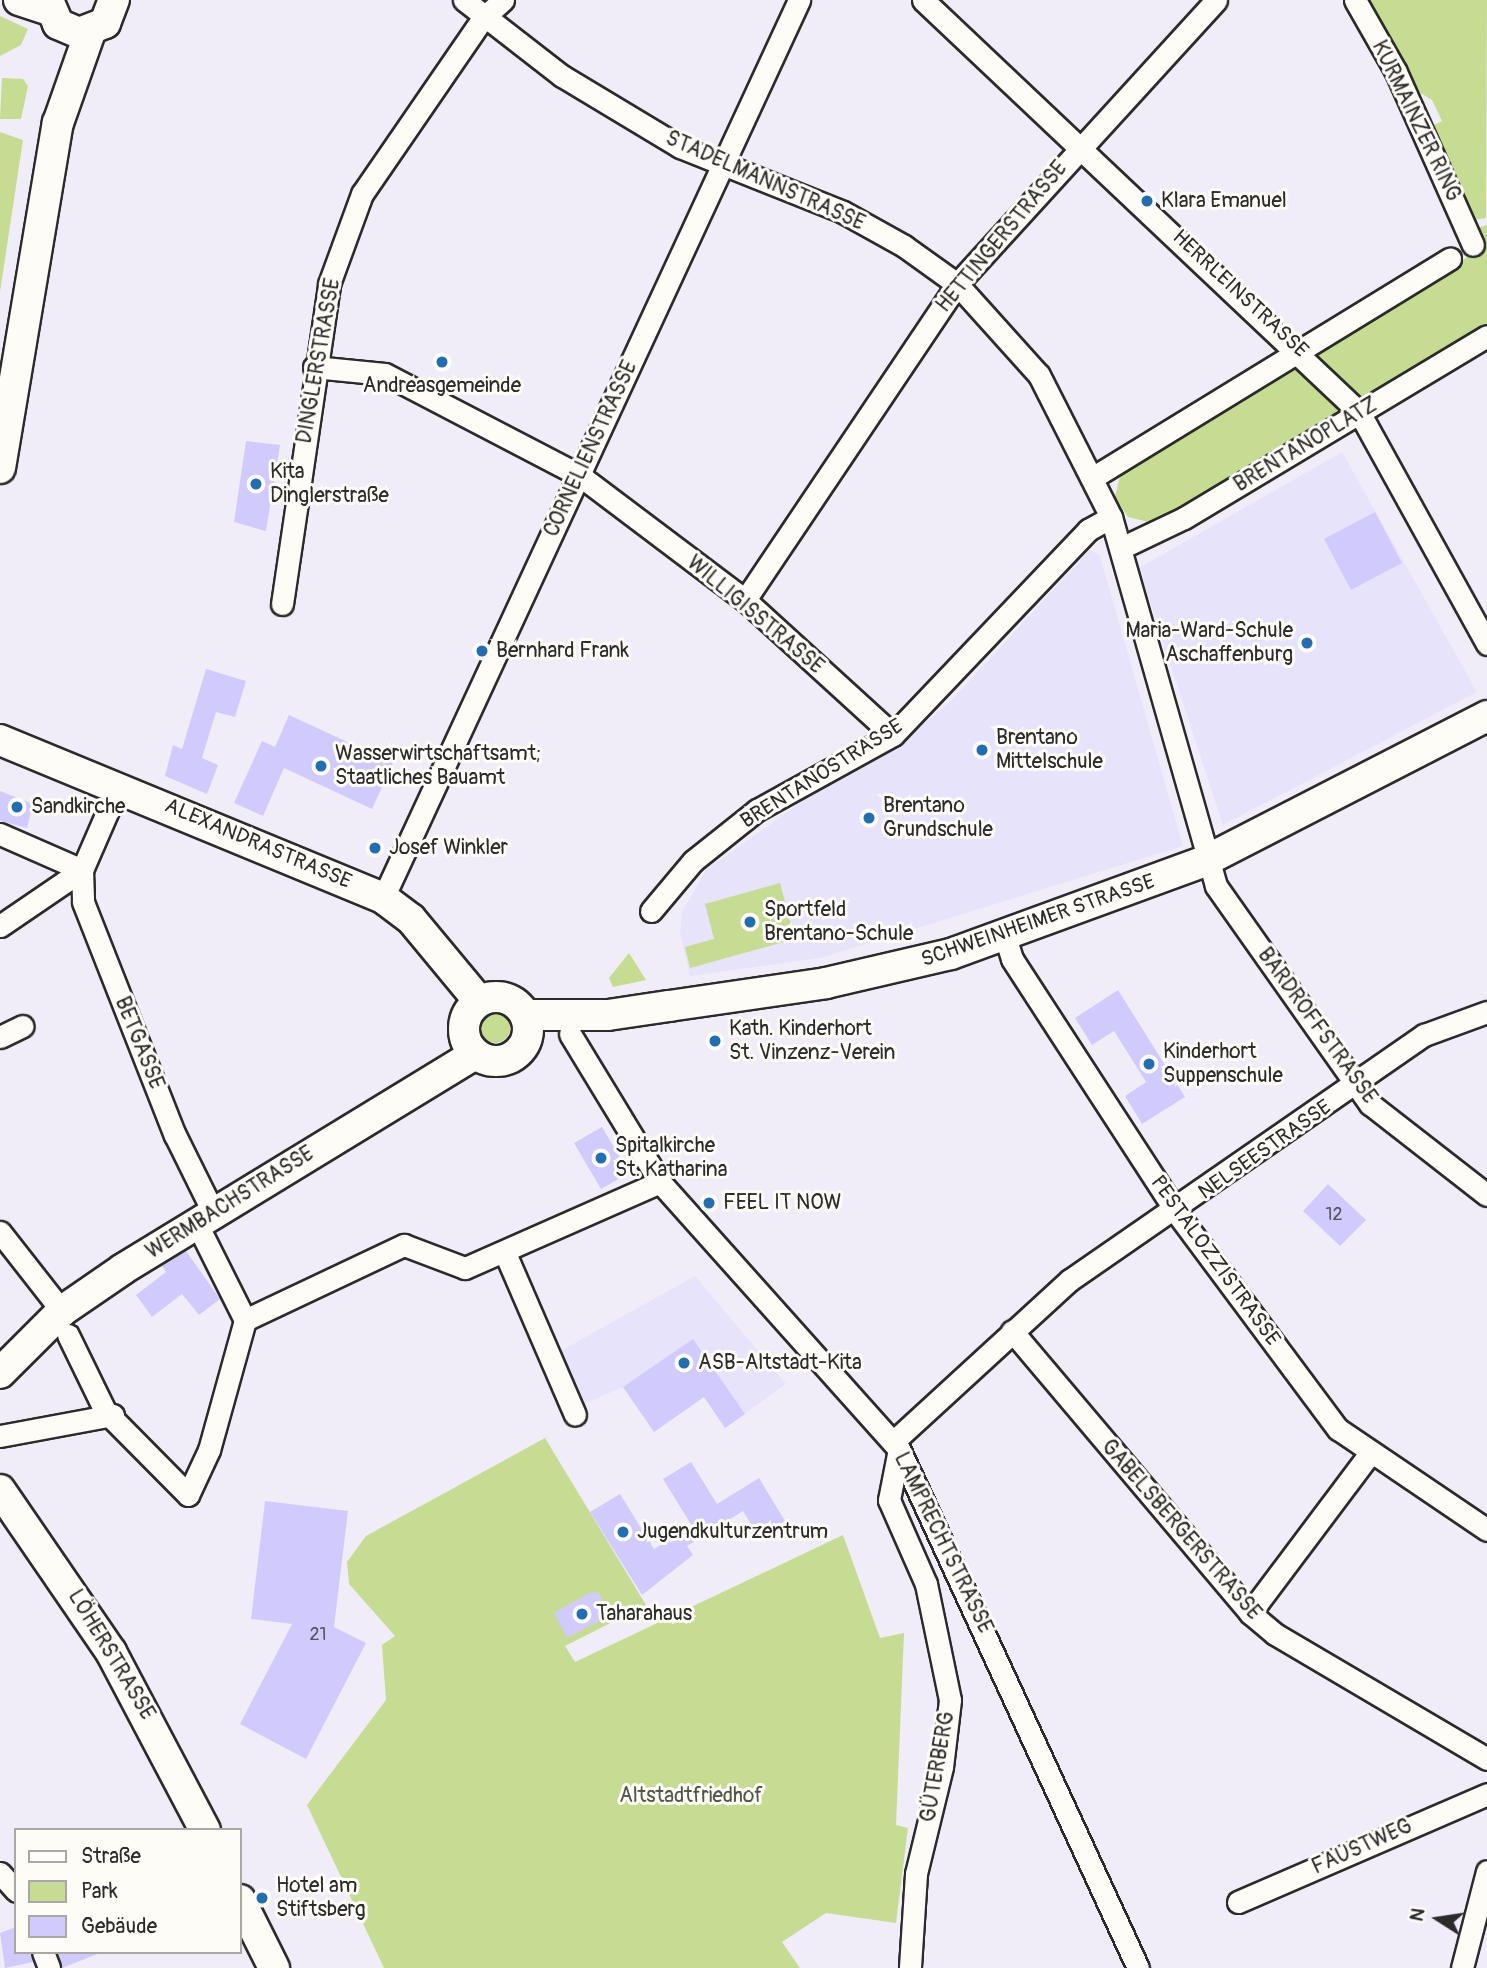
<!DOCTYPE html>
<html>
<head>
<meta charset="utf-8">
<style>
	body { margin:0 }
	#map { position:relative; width:1487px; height:1968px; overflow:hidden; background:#f0edf9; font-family:Pangolin,sans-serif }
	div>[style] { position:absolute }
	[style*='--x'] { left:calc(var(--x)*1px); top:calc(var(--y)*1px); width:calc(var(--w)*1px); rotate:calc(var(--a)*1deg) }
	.built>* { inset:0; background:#e7e3fa }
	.green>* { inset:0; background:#c5dc92 }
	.round { border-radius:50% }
	.building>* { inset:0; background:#d1cbfd }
	.roads { filter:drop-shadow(2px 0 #2b2b2b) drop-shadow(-2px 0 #2b2b2b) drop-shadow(0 2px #2b2b2b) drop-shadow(0 -2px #2b2b2b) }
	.street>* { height:21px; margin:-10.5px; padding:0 10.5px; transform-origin:10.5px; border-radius:10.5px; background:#fdfcf7 }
	.secondary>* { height:30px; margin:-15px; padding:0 15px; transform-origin:15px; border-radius:15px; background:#fdfcf7 }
	.secondary>.ring { margin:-15px; padding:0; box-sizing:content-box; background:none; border:30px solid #fdfcf7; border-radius:50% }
	.dots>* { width:19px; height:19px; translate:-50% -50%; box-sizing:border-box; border:4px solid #fdfcf7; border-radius:50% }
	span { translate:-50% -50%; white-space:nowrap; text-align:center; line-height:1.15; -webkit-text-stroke:6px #fdfcf7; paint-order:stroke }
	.number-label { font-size:18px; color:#545360 }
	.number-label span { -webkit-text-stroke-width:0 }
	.street-label { font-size:21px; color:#2b2b2b }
	.poi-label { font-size:21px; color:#2b2b2b }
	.left { translate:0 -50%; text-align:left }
	.right { translate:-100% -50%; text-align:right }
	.park-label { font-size:21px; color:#525745 }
	.legend { position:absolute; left:14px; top:1828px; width:228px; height:126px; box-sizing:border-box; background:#fdfcf7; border:2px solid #a9a8a5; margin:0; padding:9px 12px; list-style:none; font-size:21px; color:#2b2b2b }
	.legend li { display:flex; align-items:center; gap:14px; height:35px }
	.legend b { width:35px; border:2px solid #a9a8a5 }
	.north { position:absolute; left:1403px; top:1884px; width:70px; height:70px; -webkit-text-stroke:5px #fdfcf7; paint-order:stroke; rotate:282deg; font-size:19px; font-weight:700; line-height:28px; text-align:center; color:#2b2b2b }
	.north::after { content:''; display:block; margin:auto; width:24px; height:32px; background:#2b2b2b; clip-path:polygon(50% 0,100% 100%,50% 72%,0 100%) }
</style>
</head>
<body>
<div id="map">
	<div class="built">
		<div style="clip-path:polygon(1342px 452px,1477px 692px,1223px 825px,1139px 568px)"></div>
		<div style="clip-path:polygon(1090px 550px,1100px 556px,1183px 846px,820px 958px,690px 976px,680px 933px,682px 912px,706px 870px,810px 796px,885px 756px,950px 702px)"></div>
		<div style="clip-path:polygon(695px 1276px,786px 1384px,725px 1428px,704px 1397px,654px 1432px,623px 1387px,579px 1406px,557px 1353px)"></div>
	</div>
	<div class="green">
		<div style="clip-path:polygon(1368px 0,1487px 0,1486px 218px,1473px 220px,1426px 129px,1442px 121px,1432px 100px,1417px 91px)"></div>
		<div style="clip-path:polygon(0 16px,28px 29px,21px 45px,0 56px)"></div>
		<div style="clip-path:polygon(2px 78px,23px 79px,28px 86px,21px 119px,0 119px)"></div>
		<div style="clip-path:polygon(0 132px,23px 140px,0 292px)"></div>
		<div style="clip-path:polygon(1487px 225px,1487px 325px,1153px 523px,1128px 517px,1115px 497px,1120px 476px,1130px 467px,1482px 248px,1474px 229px)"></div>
		<div style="clip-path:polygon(780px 883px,795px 939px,690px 968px,685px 947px,714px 939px,705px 904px)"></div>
		<div style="clip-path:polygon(629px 953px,646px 980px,613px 987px,609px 978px)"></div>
		<div class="round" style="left:480px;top:1013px;width:30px;height:30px"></div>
		<div style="clip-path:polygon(545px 1438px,646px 1605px,565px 1646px,575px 1662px,843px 1535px,880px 1638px,904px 1633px,896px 1825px,908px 1828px,896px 1923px,826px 1913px,782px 1942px,800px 1968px,384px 1968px,307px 1805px,386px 1700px,382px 1645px,395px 1636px,349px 1584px,347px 1562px,366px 1536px)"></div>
	</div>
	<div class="building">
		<div style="clip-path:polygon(246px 441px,280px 445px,266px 531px,234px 522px)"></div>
		<div style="clip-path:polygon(1375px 512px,1402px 563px,1351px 590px,1324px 539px)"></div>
		<div style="clip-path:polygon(206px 669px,246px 681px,235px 717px,216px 712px,202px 758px,218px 765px,207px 794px,165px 776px,173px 745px,182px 749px)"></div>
		<div style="clip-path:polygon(289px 715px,393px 763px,372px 809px,284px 768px,263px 816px,234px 803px,262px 741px,275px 747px)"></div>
		<div style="clip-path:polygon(0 791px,33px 804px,27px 828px,0 821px)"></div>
		<div style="clip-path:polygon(1118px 990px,1185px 1097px,1142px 1124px,1125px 1096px,1146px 1082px,1114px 1031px,1092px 1045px,1075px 1018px)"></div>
		<div style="clip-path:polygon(602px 1127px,629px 1173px,601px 1189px,574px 1143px)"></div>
		<div style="clip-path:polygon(1328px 1184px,1366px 1220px,1340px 1246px,1303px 1211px)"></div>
		<div style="clip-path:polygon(186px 1251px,220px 1299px,199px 1315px,182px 1294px,152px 1317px,136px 1295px,166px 1272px,162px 1266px)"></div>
		<div style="clip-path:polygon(693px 1339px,745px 1414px,725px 1428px,704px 1397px,654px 1432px,623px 1387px)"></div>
		<div style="clip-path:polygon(691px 1462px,717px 1504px,759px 1478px,785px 1521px,759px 1537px,743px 1511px,687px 1546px,693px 1555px,642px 1595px,590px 1512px,620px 1494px,654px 1549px,692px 1526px,663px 1479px)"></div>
		<div style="clip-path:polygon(265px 1501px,348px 1511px,334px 1627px,366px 1643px,306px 1759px,240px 1724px,292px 1624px,251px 1619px)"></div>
		<div style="clip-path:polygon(591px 1592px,599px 1593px,610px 1615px,567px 1638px,554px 1613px)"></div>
		<div style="clip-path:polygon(16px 1927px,16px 1952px,30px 1952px,33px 1962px,5px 1968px,0 1933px)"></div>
		<div style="clip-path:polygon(57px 1952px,100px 1952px,100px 1953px,62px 1968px)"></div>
	</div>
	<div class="roads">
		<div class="street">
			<div style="--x:464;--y:0;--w:124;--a:37.8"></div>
			<div style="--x:562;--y:76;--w:138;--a:31"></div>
			<div style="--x:680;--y:147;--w:175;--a:21.7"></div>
			<div style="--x:843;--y:212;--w:70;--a:29.1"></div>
			<div style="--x:904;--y:246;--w:65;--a:35.6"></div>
			<div style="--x:957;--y:284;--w:122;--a:48"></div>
			<div style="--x:1039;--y:375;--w:159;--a:63.1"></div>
			<div style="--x:1111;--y:517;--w:384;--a:74.1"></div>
			<div style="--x:1216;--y:886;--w:267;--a:54.8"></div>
			<div style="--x:1370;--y:1104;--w:148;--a:37.9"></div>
			<div style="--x:923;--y:0;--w:600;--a:43.38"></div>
			<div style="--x:1359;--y:412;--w:265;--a:61.1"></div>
			<div style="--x:1355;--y:0;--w:83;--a:60.3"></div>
			<div style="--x:1396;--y:72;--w:189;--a:66"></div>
			<div style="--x:314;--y:367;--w:71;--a:5.6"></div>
			<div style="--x:385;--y:374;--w:219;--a:27.5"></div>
			<div style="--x:579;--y:475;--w:208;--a:37"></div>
			<div style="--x:745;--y:600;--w:200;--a:42.4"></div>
			<div style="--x:1092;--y:478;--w:420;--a:-31.5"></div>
			<div style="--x:1121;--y:548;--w:70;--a:-25.5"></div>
			<div style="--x:1184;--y:518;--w:353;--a:-31"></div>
			<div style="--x:745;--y:600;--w:381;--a:-56.1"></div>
			<div style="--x:957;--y:284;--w:384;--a:-47.6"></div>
			<div style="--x:282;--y:604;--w:323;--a:-81.6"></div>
			<div style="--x:329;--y:284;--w:96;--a:-69.9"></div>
			<div style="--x:362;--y:194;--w:214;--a:-55.5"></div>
			<div style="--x:483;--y:18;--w:27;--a:-42"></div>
			<div style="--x:0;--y:834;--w:90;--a:23.7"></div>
			<div style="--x:82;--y:870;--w:32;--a:88"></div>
			<div style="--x:83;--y:902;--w:251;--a:68.5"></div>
			<div style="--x:175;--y:1135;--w:86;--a:63.7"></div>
			<div style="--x:383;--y:898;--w:990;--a:-65.14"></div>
			<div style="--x:651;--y:911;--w:65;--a:-50"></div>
			<div style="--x:693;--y:861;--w:82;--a:-38.6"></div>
			<div style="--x:757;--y:810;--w:155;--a:-28.9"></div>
			<div style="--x:893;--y:735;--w:283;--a:-46.4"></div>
			<div style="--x:1088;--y:530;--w:26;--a:-29"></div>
			<div style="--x:0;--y:926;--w:99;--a:-34.3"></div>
			<div style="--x:82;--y:870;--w:93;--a:-66.5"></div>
			<div style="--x:1005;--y:936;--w:24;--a:73"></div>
			<div style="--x:1012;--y:959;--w:302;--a:57"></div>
			<div style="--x:1176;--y:1212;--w:271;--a:53.3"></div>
			<div style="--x:1338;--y:1429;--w:180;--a:34.1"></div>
			<div style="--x:570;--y:1034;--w:173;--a:58.7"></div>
			<div style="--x:660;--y:1182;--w:358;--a:48.2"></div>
			<div style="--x:899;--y:1449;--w:571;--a:65.27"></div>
			<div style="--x:0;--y:1037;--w:25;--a:-26"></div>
			<div style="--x:0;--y:1232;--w:100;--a:51.9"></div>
			<div style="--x:505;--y:1253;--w:176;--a:66.6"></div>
			<div style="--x:245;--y:1320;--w:176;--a:-25.3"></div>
			<div style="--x:404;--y:1245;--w:65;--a:20.7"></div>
			<div style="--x:465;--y:1268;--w:213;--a:-23.8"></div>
			<div style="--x:1012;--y:1331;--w:369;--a:49.8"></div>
			<div style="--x:1250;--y:1613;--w:33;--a:40"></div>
			<div style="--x:1275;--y:1634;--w:246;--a:30.5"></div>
			<div style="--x:68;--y:1335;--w:85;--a:64"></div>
			<div style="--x:105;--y:1411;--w:118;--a:45.3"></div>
			<div style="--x:188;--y:1495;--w:50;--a:-65"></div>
			<div style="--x:209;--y:1450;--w:135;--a:-74.5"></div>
			<div style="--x:245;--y:1320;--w:110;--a:-116.6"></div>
			<div style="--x:0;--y:1436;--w:115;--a:-10.5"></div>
			<div style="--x:893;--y:1442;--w:240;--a:-42.5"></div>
			<div style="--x:1070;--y:1280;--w:431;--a:-34.7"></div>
			<div style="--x:1424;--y:1035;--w:67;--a:-20.1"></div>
			<div style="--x:899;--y:1449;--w:52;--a:101.1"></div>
			<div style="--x:889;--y:1500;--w:92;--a:66.2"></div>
			<div style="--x:926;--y:1584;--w:118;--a:78.3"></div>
			<div style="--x:950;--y:1700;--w:67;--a:96.8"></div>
			<div style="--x:942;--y:1767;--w:110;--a:103.7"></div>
			<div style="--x:916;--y:1874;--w:94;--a:93.7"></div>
			<div style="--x:1250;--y:1613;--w:201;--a:-53.1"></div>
			<div style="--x:0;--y:1873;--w:24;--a:48"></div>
			<div style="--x:1238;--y:1902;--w:271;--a:-23.4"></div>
			<div style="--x:43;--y:1952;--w:17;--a:69"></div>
			<div style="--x:1462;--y:1968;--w:100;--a:-75.5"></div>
		</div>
		<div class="secondary">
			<div style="--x:19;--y:0;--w:32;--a:18"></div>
			<div style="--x:48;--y:0;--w:26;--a:67"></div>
			<div style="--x:58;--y:24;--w:23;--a:23"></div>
			<div style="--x:79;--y:33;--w:28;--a:-21"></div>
			<div style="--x:105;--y:23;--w:25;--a:-69"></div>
			<div style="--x:0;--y:468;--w:350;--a:-80.5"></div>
			<div style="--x:58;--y:123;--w:96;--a:-70.6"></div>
			<div style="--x:0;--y:740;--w:414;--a:22.4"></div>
			<div style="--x:383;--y:898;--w:35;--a:37"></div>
			<div style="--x:411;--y:919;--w:107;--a:50.3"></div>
			<div class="ring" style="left:464px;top:997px;width:34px;height:34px"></div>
			<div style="--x:525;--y:1015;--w:83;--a:0"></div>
			<div style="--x:608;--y:1015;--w:62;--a:-8.4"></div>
			<div style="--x:669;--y:1006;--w:159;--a:-8.3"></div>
			<div style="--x:826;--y:983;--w:128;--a:-13.1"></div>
			<div style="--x:951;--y:954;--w:270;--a:-20.1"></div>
			<div style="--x:1205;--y:861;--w:317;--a:-27.2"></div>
			<div style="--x:0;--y:1373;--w:88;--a:-45"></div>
			<div style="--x:62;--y:1311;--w:74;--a:-34.5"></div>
			<div style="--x:123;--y:1269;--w:412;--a:-31.4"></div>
			<div style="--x:0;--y:1490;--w:196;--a:55.6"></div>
			<div style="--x:111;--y:1652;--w:201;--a:62.2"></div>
			<div style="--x:240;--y:1900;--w:76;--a:63.4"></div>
		</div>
	</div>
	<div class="dots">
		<div style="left:1147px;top:201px;background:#1f6fb2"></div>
		<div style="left:442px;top:362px;background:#1f6fb2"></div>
		<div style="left:256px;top:484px;background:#1f6fb2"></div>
		<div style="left:1307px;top:643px;background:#1f6fb2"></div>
		<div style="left:482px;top:651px;background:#1f6fb2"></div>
		<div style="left:982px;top:750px;background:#1f6fb2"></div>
		<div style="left:321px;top:766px;background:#1f6fb2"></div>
		<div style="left:17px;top:807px;background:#1f6fb2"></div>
		<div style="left:869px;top:818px;background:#1f6fb2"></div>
		<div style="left:375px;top:848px;background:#1f6fb2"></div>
		<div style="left:750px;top:922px;background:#1f6fb2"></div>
		<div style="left:715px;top:1041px;background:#1f6fb2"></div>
		<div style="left:1149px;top:1064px;background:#1f6fb2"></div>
		<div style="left:601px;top:1158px;background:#1f6fb2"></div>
		<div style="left:709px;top:1203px;background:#1f6fb2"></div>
		<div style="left:684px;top:1363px;background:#1f6fb2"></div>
		<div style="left:623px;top:1532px;background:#1f6fb2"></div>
		<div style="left:582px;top:1614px;background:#1f6fb2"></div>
		<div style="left:262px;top:1898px;background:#1f6fb2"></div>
	</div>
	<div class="number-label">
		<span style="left:1334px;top:1215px">12</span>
		<span style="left:318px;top:1635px">21</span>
	</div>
	<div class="street-label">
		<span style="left:1416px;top:121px;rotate:64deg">KURMAINZER RING</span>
		<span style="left:765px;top:181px;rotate:24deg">STADELMANNSTRASSE</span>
		<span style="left:1002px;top:237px;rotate:-50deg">HETTINGERSTRASSE</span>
		<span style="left:1240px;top:294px;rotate:43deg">HERRLEINSTRASSE</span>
		<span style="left:319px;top:361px;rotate:-80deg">DINGLERSTRASSE</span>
		<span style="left:1306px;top:445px;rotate:-31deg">BRENTANOPLATZ</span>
		<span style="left:591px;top:449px;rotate:-65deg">CORNELIENSTRASSE</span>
		<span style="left:755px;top:615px;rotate:40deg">WILLIGISSTRASSE</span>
		<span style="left:822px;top:774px;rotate:-32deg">BRENTANOSTRASSE</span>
		<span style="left:258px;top:844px;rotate:23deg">ALEXANDRASTRASSE</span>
		<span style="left:1038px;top:921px;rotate:-19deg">SCHWEINHEIMER STRASSE</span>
		<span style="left:1317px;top:1026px;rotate:54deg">BARDROFFSTRASSE</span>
		<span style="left:139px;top:1043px;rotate:68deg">BETGASSE</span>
		<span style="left:1265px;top:1150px;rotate:-35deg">NELSEESTRASSE</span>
		<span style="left:230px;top:1203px;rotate:-32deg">WERMBACHSTRASSE</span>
		<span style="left:1215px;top:1261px;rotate:54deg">PESTALOZZISTRASSE</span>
		<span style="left:1181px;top:1530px;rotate:49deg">GABELSBERGERSTRASSE</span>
		<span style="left:943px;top:1543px;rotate:64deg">LAMPRECHTSTRASSE</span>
		<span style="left:111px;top:1655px;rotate:59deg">LÖHERSTRASSE</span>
		<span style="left:938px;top:1767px;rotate:-80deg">GÜTERBERG</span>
		<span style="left:1362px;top:1847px;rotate:-24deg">FAUSTWEG</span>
	</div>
	<div class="poi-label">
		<span class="left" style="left:1161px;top:201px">Klara Emanuel</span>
		<span style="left:442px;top:386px">Andreasgemeinde</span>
		<span class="left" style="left:270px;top:484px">Kita<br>Dinglerstraße</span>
		<span class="right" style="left:1293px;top:643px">Maria-Ward-Schule<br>Aschaffenburg</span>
		<span class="left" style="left:496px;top:651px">Bernhard Frank</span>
		<span class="left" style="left:996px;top:750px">Brentano<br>Mittelschule</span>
		<span class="left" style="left:335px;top:766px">Wasserwirtschaftsamt;<br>Staatliches Bauamt</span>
		<span class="left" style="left:883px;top:818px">Brentano<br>Grundschule</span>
		<span class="left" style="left:31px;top:807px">Sandkirche</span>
		<span class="left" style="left:389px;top:848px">Josef Winkler</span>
		<span class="left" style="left:764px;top:922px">Sportfeld<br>Brentano-Schule</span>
		<span class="left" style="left:729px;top:1041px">Kath. Kinderhort<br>St. Vinzenz-Verein</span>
		<span class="left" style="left:1163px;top:1064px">Kinderhort<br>Suppenschule</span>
		<span class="left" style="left:615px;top:1158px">Spitalkirche<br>St. Katharina</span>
		<span class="left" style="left:723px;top:1203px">FEEL IT NOW</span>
		<span class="left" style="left:698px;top:1363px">ASB-Altstadt-Kita</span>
		<span class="left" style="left:637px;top:1532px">Jugendkulturzentrum</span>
		<span class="left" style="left:596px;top:1614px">Taharahaus</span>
		<span class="left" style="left:276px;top:1898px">Hotel am<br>Stiftsberg</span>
	</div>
	<div class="park-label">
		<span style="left:691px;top:1796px">Altstadtfriedhof</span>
	</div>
	<ul class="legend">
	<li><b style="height:9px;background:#fdfcf7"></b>Straße</li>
	<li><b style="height:19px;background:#c5dc92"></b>Park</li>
	<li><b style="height:19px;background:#d1cbfd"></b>Gebäude</li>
	</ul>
	<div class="north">N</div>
</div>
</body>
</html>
